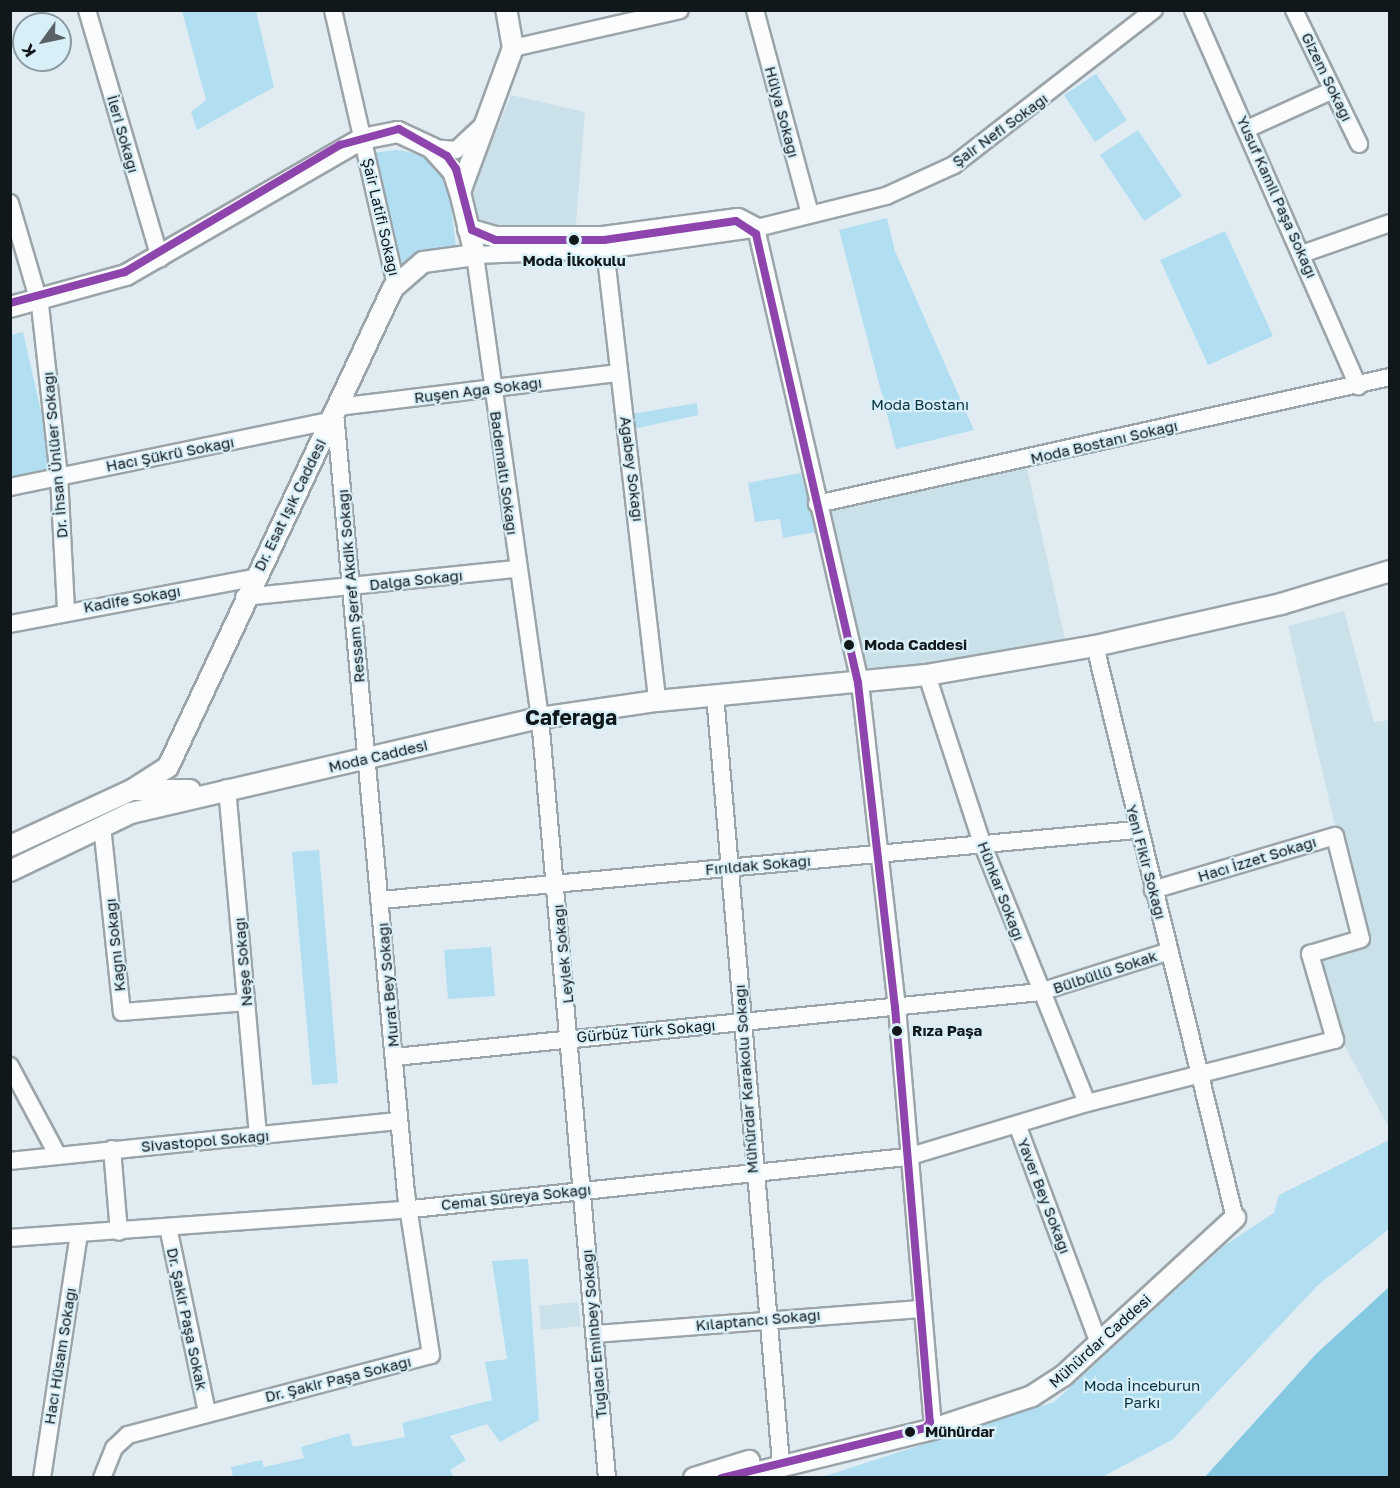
<!DOCTYPE html>
<html>
<head>
<meta charset="utf-8">
<style>
	body { margin:0 }
	#map { position:relative; width:1400px; height:1488px; overflow:hidden; background:#e0ecf1; font-family:"Golos Text",sans-serif }
	div>[style] { position:absolute }
	[style*='--x'] { left:calc(var(--x)*1px); top:calc(var(--y)*1px); width:calc(var(--w)*1px); rotate:calc(var(--a)*1deg) }
	.built>* { inset:0; background:#cbe1e9 }
	.green>* { inset:0; background:#b1dff1 }
	.water>* { inset:0; background:#84c8e1 }
	.roads { filter:drop-shadow(2px 0 #9ba4a8) drop-shadow(-2px 0 #9ba4a8) drop-shadow(0 2px #9ba4a8) drop-shadow(0 -2px #9ba4a8) }
	.minor>* { height:16px; margin:-8px; padding:0 8px; transform-origin:8px; border-radius:8px; background:#fafcfd }
	.tertiary>* { height:20px; margin:-10px; padding:0 10px; transform-origin:10px; border-radius:10px; background:#fafcfd }
	.tram-1>* { height:8px; margin:-4px; padding:0 4px; transform-origin:4px; border-radius:4px; background:#8e44ad }
	.dots>* { width:16px; height:16px; translate:-50% -50%; box-sizing:border-box; border:3px solid #d9eff8; border-radius:50% }
	span { translate:-50% -50%; white-space:nowrap; text-align:center; line-height:1.15; -webkit-text-stroke:4.5px #d9eff8; paint-order:stroke }
	.street-label { font-size:15px; color:#11181c }
	.stop-label { font-size:15px; color:#11181c; font-weight:700 }
	.left { translate:0 -50%; text-align:left }
	.park-label { font-size:15px; color:#053240 }
	.district-label { font-size:21px; color:#11181c; font-weight:700 }
	.frame { position:absolute; inset:0; border:12px solid #11181c; pointer-events:none }
	.north { position:absolute; left:12px; top:12px; width:60px; height:60px; box-sizing:border-box; background:#d9eff8; border:2px solid #8999a0; border-radius:50%; rotate:237deg; font-size:16px; font-weight:700; line-height:24px; text-align:center; color:#11181c }
	.north::after { content:''; display:block; margin:auto; width:21px; height:27px; background:#596267; clip-path:polygon(50% 0,100% 100%,50% 72%,0 100%) }
</style>
</head>
<body>
<div id="map">
	<div class="built">
		<div style="clip-path:polygon(511px 95px,585px 112px,575px 235px,491px 232px,474px 219px,470px 195px)"></div>
		<div style="clip-path:polygon(1026px 464px,1066px 644px,863px 676px,826px 512px)"></div>
		<div style="clip-path:polygon(1344px 611px,1374px 722px,1389px 720px,1389px 1128px,1340px 1037px,1315px 957px,1363px 944px,1288px 626px)"></div>
		<div style="clip-path:polygon(578px 1302px,581px 1326px,541px 1330px,539px 1306px)"></div>
	</div>
	<div class="green">
		<div style="clip-path:polygon(182px 11px,256px 11px,274px 87px,197px 130px,191px 112px,206px 100px)"></div>
		<div style="clip-path:polygon(1096px 74px,1127px 120px,1095px 142px,1064px 95px)"></div>
		<div style="clip-path:polygon(1138px 130px,1182px 196px,1144px 221px,1100px 155px)"></div>
		<div style="clip-path:polygon(397px 150px,430px 156px,447px 176px,456px 246px,436px 248px,407px 266px,399px 263px,371px 153px)"></div>
		<div style="clip-path:polygon(887px 218px,895px 251px,974px 430px,896px 449px,839px 230px)"></div>
		<div style="clip-path:polygon(1225px 231px,1273px 336px,1208px 365px,1160px 260px)"></div>
		<div style="clip-path:polygon(23px 332px,54px 469px,10px 479px,10px 335px)"></div>
		<div style="clip-path:polygon(697px 403px,698px 415px,628px 430px,626px 415px)"></div>
		<div style="clip-path:polygon(801px 473px,816px 532px,783px 538px,780px 519px,755px 522px,748px 483px)"></div>
		<div style="clip-path:polygon(319px 850px,338px 1083px,312px 1085px,292px 852px)"></div>
		<div style="clip-path:polygon(491px 947px,495px 996px,448px 999px,444px 950px)"></div>
		<div style="clip-path:polygon(1389px 1140px,1389px 1229px,1318px 1285px,1172px 1440px,1102px 1477px,822px 1477px,1054px 1402px,1224px 1246px,1274px 1213px,1279px 1195px)"></div>
		<div style="clip-path:polygon(528px 1259px,539px 1420px,500px 1442px,487px 1424px,450px 1436px,466px 1460px,450px 1470px,454px 1477px,233px 1477px,231px 1467px,262px 1460px,264px 1467px,304px 1458px,301px 1447px,349px 1433px,353px 1447px,405px 1437px,402px 1423px,492px 1400px,485px 1362px,507px 1359px,492px 1261px)"></div>
	</div>
	<div class="water">
		<div style="clip-path:polygon(1389px 1287px,1389px 1477px,1205px 1477px,1316px 1354px)"></div>
	</div>
	<div class="roads">
		<div class="minor">
			<div style="--x:87;--y:10;--w:259;--a:73.6"></div>
			<div style="--x:333;--y:10;--w:281;--a:77.1"></div>
			<div style="--x:755;--y:10;--w:211;--a:74.9"></div>
			<div style="--x:1193;--y:10;--w:411;--a:66.3"></div>
			<div style="--x:1294;--y:10;--w:149;--a:64.1"></div>
			<div style="--x:513;--y:48;--w:171;--a:-12.8"></div>
			<div style="--x:1247;--y:129;--w:94;--a:-24.4"></div>
			<div style="--x:432;--y:148;--w:24;--a:5"></div>
			<div style="--x:456;--y:150;--w:37;--a:-43"></div>
			<div style="--x:10;--y:203;--w:106;--a:73.6"></div>
			<div style="--x:40;--y:305;--w:172;--a:83.7"></div>
			<div style="--x:59;--y:476;--w:135;--a:87"></div>
			<div style="--x:756;--y:228;--w:467;--a:77.1"></div>
			<div style="--x:860;--y:683;--w:326;--a:83.5"></div>
			<div style="--x:897;--y:1007;--w:424;--a:85.1"></div>
			<div style="--x:604;--y:240;--w:464;--a:83.4"></div>
			<div style="--x:1302;--y:254;--w:93;--a:-19.4"></div>
			<div style="--x:337;--y:407;--w:284;--a:-6.9"></div>
			<div style="--x:10;--y:487;--w:327;--a:-11.7"></div>
			<div style="--x:817;--y:504;--w:587;--a:-12.5"></div>
			<div style="--x:244;--y:597;--w:274;--a:-5.9"></div>
			<div style="--x:10;--y:624;--w:248;--a:-10.7"></div>
			<div style="--x:1095;--y:646;--w:589;--a:76.25"></div>
			<div style="--x:927;--y:675;--w:177;--a:71.9"></div>
			<div style="--x:982;--y:843;--w:280;--a:68"></div>
			<div style="--x:715;--y:695;--w:772;--a:85.09"></div>
			<div style="--x:227;--y:788;--w:350;--a:84.9"></div>
			<div style="--x:102;--y:826;--w:187;--a:83.9"></div>
			<div style="--x:122;--y:1012;--w:124;--a:-4.6"></div>
			<div style="--x:381;--y:900;--w:758;--a:-5.3"></div>
			<div style="--x:395;--y:1057;--w:648;--a:-5.75"></div>
			<div style="--x:1040;--y:992;--w:136;--a:-17.5"></div>
			<div style="--x:10;--y:1066;--w:100;--a:61.9"></div>
			<div style="--x:1018;--y:1127;--w:232;--a:69.5"></div>
			<div style="--x:112;--y:1149;--w:83;--a:85.2"></div>
			<div style="--x:10;--y:1161;--w:391;--a:-5.9"></div>
			<div style="--x:168;--y:1227;--w:189;--a:78.1"></div>
			<div style="--x:10;--y:1238;--w:403;--a:-4.1"></div>
			<div style="--x:412;--y:1209;--w:498;--a:-6"></div>
			<div style="--x:907;--y:1157;--w:188;--a:-16.7"></div>
			<div style="--x:1087;--y:1103;--w:256;--a:-14.3"></div>
			<div style="--x:1335;--y:1040;--w:90;--a:-106.2"></div>
			<div style="--x:1310;--y:954;--w:53;--a:-16.4"></div>
			<div style="--x:1361;--y:939;--w:106;--a:-104.2"></div>
			<div style="--x:1335;--y:836;--w:190;--a:163.5"></div>
			<div style="--x:595;--y:1334;--w:328;--a:-4.4"></div>
			<div style="--x:42;--y:1478;--w:247;--a:-81.4"></div>
			<div style="--x:102;--y:1478;--w:32;--a:-68"></div>
			<div style="--x:114;--y:1448;--w:19;--a:-43"></div>
			<div style="--x:128;--y:1435;--w:313;--a:-14.8"></div>
			<div style="--x:431;--y:1355;--w:163;--a:-98.8"></div>
			<div style="--x:406;--y:1194;--w:785;--a:-95.19"></div>
			<div style="--x:607;--y:1478;--w:763;--a:-95.04"></div>
			<div style="--x:540;--y:718;--w:468;--a:-98"></div>
			<div style="--x:475;--y:255;--w:130;--a:-2.2"></div>
			<div style="--x:605;--y:250;--w:149;--a:-8.1"></div>
			<div style="--x:753;--y:229;--w:137;--a:-13.9"></div>
			<div style="--x:886;--y:196;--w:75;--a:-24.5"></div>
			<div style="--x:954;--y:165;--w:253;--a:-37.8"></div>
		</div>
		<div class="tertiary">
			<div style="--x:460;--y:192;--w:153;--a:-69.8"></div>
			<div style="--x:513;--y:48;--w:39;--a:-100"></div>
			<div style="--x:468;--y:229;--w:29;--a:16"></div>
			<div style="--x:496;--y:237;--w:107;--a:0"></div>
			<div style="--x:603;--y:237;--w:136;--a:-7.6"></div>
			<div style="--x:738;--y:219;--w:20;--a:27"></div>
			<div style="--x:10;--y:307;--w:120;--a:-15.4"></div>
			<div style="--x:126;--y:275;--w:272;--a:-30"></div>
			<div style="--x:362;--y:139;--w:37;--a:-11"></div>
			<div style="--x:398;--y:132;--w:38;--a:25"></div>
			<div style="--x:432;--y:148;--w:31;--a:48"></div>
			<div style="--x:453;--y:171;--w:22;--a:72"></div>
			<div style="--x:460;--y:192;--w:65;--a:76.6"></div>
			<div style="--x:475;--y:255;--w:52;--a:172.3"></div>
			<div style="--x:423;--y:262;--w:40;--a:139"></div>
			<div style="--x:393;--y:288;--w:529;--a:115.16"></div>
			<div style="--x:168;--y:767;--w:43;--a:147.4"></div>
			<div style="--x:10;--y:846;--w:134;--a:-24.7"></div>
			<div style="--x:132;--y:790;--w:58;--a:0"></div>
			<div style="--x:10;--y:871;--w:134;--a:-25.6"></div>
			<div style="--x:131;--y:813;--w:420;--a:-13.1"></div>
			<div style="--x:540;--y:718;--w:118;--a:-8.3"></div>
			<div style="--x:657;--y:701;--w:271;--a:-5.5"></div>
			<div style="--x:927;--y:675;--w:170;--a:-9.8"></div>
			<div style="--x:1095;--y:646;--w:191;--a:-12.7"></div>
			<div style="--x:1281;--y:604;--w:114;--a:-16.8"></div>
			<div style="--x:694;--y:1478;--w:58;--a:-17.2"></div>
			<div style="--x:734;--y:1478;--w:205;--a:-13.8"></div>
			<div style="--x:933;--y:1429;--w:104;--a:-18.4"></div>
			<div style="--x:1032;--y:1396;--w:37;--a:-33"></div>
			<div style="--x:1063;--y:1376;--w:234;--a:-42.6"></div>
		</div>
	</div>
	<div class="tram-1">
		<div style="--x:10;--y:303;--w:119;--a:-15.1"></div>
		<div style="--x:125;--y:272;--w:250;--a:-30.6"></div>
		<div style="--x:340;--y:145;--w:61;--a:-15.2"></div>
		<div style="--x:399;--y:129;--w:55;--a:29.4"></div>
		<div style="--x:447;--y:156;--w:16;--a:55"></div>
		<div style="--x:456;--y:169;--w:63;--a:75.3"></div>
		<div style="--x:472;--y:230;--w:25;--a:23"></div>
		<div style="--x:495;--y:240;--w:109;--a:0"></div>
		<div style="--x:604;--y:240;--w:133;--a:-8.2"></div>
		<div style="--x:736;--y:221;--w:24;--a:33"></div>
		<div style="--x:756;--y:234;--w:460;--a:77.2"></div>
		<div style="--x:858;--y:683;--w:326;--a:83.5"></div>
		<div style="--x:895;--y:1007;--w:416;--a:85.2"></div>
		<div style="--x:930;--y:1422;--w:8;--a:130"></div>
		<div style="--x:925;--y:1428;--w:210;--a:166.2"></div>
	</div>
	<div class="dots">
		<div style="left:574px;top:240px;background:#11181c"></div>
		<div style="left:849px;top:645px;background:#11181c"></div>
		<div style="left:897px;top:1031px;background:#11181c"></div>
		<div style="left:910px;top:1432px;background:#11181c"></div>
	</div>
	<div class="street-label">
		<span style="left:1327px;top:77px;rotate:64deg">Gizem Sokağı</span>
		<span style="left:782px;top:112px;rotate:75deg">Hülya Sokağı</span>
		<span style="left:1000px;top:130px;rotate:-36deg">Şair Nefi Sokağı</span>
		<span style="left:123px;top:134px;rotate:74deg">İleri Sokağı</span>
		<span style="left:1277px;top:197px;rotate:66deg">Yusuf Kamil Paşa Sokağı</span>
		<span style="left:381px;top:217px;rotate:77deg">Şair Latifi Sokağı</span>
		<span style="left:478px;top:390px;rotate:-7deg">Ruşen Ağa Sokağı</span>
		<span style="left:1104px;top:442px;rotate:-13deg">Moda Bostanı Sokağı</span>
		<span style="left:170px;top:454px;rotate:-11deg">Hacı Şükrü Sokağı</span>
		<span style="left:55px;top:455px;rotate:-95deg">Dr. İhsan Ünlüer Sokağı</span>
		<span style="left:632px;top:469px;rotate:83deg">Ağabey Sokağı</span>
		<span style="left:504px;top:473px;rotate:82deg">Bademaltı Sokağı</span>
		<span style="left:290px;top:505px;rotate:-64deg">Dr. Esat Işık Caddesi</span>
		<span style="left:416px;top:580px;rotate:-6deg">Dalga Sokağı</span>
		<span style="left:351px;top:586px;rotate:-95deg">Ressam Şeref Akdik Sokağı</span>
		<span style="left:132px;top:599px;rotate:-10deg">Kadife Sokağı</span>
		<span style="left:378px;top:756px;rotate:-13deg">Moda Caddesi</span>
		<span style="left:1257px;top:859px;rotate:-17deg">Hacı İzzet Sokağı</span>
		<span style="left:1146px;top:862px;rotate:75deg">Yeni Fikir Sokağı</span>
		<span style="left:758px;top:865px;rotate:-5deg">Fırıldak Sokağı</span>
		<span style="left:1001px;top:891px;rotate:69deg">Hünkar Sokağı</span>
		<span style="left:115px;top:945px;rotate:-96deg">Kağnı Sokağı</span>
		<span style="left:563px;top:954px;rotate:-96deg">Leylek Sokağı</span>
		<span style="left:243px;top:962px;rotate:-95deg">Neşe Sokağı</span>
		<span style="left:1105px;top:972px;rotate:-18deg">Bülbüllü Sokak</span>
		<span style="left:388px;top:985px;rotate:-95deg">Murat Bey Sokağı</span>
		<span style="left:646px;top:1031px;rotate:-5deg">Gürbüz Türk Sokağı</span>
		<span style="left:746px;top:1079px;rotate:-94deg">Mühürdar Karakolu Sokağı</span>
		<span style="left:205px;top:1141px;rotate:-5deg">Sivastopol Sokağı</span>
		<span style="left:1044px;top:1196px;rotate:69deg">Yaver Bey Sokağı</span>
		<span style="left:516px;top:1197px;rotate:-6deg">Cemal Süreya Sokağı</span>
		<span style="left:187px;top:1319px;rotate:78deg">Dr. Şakir Paşa Sokak</span>
		<span style="left:758px;top:1320px;rotate:-5deg">Kılaptancı Sokağı</span>
		<span style="left:594px;top:1334px;rotate:-95deg">Tuğlacı Eminbey Sokağı</span>
		<span style="left:1100px;top:1341px;rotate:-42deg">Mühürdar Caddesi</span>
		<span style="left:60px;top:1356px;rotate:-81deg">Hacı Hüsam Sokağı</span>
		<span style="left:338px;top:1379px;rotate:-14deg">Dr. Şakir Paşa Sokağı</span>
	</div>
	<div class="stop-label">
		<span style="left:574px;top:261px">Moda İlkokulu</span>
		<span class="left" style="left:864px;top:645px">Moda Caddesi</span>
		<span class="left" style="left:912px;top:1031px">Rıza Paşa</span>
		<span class="left" style="left:925px;top:1432px">Mühürdar</span>
	</div>
	<div class="park-label">
		<span style="left:920px;top:405px">Moda Bostanı</span>
		<span style="left:1142px;top:1394px">Moda İnceburun<br>Parkı</span>
	</div>
	<div class="district-label">
		<span style="left:571px;top:717px">Caferağa</span>
	</div>
	<div class="frame"></div>
	<div class="north">K</div>
</div>
</body>
</html>
